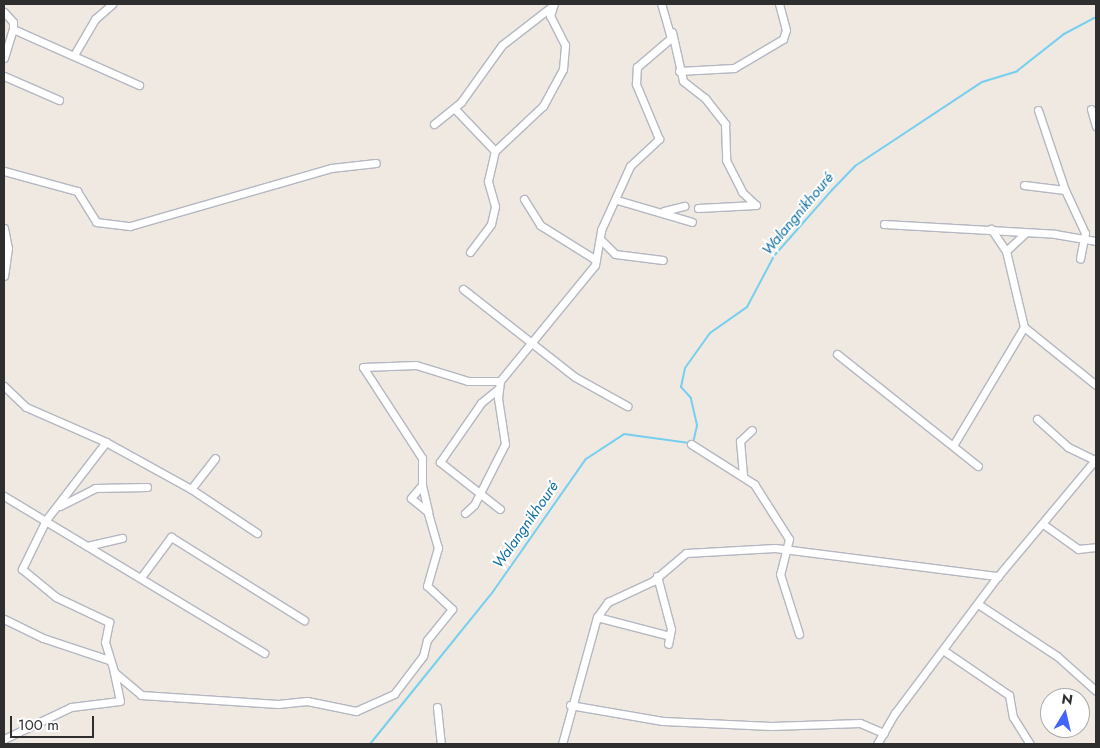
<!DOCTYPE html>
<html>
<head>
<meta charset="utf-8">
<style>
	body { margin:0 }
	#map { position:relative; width:1100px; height:748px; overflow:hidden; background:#efe9e1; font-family:Jost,sans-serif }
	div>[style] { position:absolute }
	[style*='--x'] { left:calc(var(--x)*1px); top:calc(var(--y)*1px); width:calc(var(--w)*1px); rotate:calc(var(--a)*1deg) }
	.stream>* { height:2px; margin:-1px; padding:0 1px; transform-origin:1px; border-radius:1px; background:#75cff0 }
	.roads { filter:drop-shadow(1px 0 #b4b7c1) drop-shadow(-1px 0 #b4b7c1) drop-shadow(0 1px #b4b7c1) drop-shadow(0 -1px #b4b7c1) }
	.minor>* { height:7px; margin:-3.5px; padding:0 3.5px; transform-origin:3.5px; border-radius:3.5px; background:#fff }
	span { translate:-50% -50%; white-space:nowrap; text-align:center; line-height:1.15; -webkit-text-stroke:4px #fff; paint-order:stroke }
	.water-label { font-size:15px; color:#0d6fa3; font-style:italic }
	.frame { position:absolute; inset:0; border:5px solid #2e2e2e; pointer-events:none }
	.north { position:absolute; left:1040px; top:688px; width:50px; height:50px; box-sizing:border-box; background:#fff; border:1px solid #ababab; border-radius:50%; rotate:9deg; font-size:14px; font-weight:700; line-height:20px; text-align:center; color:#2e2e2e }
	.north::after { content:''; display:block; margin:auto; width:18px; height:22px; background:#4264fb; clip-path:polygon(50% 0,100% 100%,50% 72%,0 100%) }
	.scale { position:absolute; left:10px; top:716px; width:84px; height:22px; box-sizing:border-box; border:2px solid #2e2e2e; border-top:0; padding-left:6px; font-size:15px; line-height:18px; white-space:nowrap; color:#2e2e2e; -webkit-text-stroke:4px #fff; paint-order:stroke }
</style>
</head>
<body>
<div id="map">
	<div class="stream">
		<div style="--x:693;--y:443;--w:18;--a:-77"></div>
		<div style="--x:697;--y:425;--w:28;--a:-103"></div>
		<div style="--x:691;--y:398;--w:15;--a:-132"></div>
		<div style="--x:681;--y:387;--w:19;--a:-78"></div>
		<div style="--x:685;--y:368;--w:43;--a:-54.5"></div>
		<div style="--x:710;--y:333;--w:45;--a:-35.1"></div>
		<div style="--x:747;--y:307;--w:58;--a:-62.1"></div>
		<div style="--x:774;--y:256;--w:88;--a:-48.7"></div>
		<div style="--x:832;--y:190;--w:33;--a:-46"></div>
		<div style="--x:855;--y:166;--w:152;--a:-33.5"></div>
		<div style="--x:982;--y:82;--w:37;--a:-17"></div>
		<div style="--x:1017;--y:71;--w:60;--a:-38.2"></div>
		<div style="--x:1064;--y:34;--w:36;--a:-28"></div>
		<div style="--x:370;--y:744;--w:194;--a:-51.1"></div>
		<div style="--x:492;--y:593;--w:164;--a:-55"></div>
		<div style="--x:586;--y:459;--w:45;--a:-33.3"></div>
		<div style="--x:624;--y:434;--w:66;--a:7.9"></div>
	</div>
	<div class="roads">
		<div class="minor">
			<div style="--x:4;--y:12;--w:13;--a:48"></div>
			<div style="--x:13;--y:22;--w:7;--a:90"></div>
			<div style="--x:13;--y:29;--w:138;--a:24"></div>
			<div style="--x:672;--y:32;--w:50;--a:77.3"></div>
			<div style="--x:683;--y:81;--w:28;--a:38"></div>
			<div style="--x:705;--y:98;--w:33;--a:52"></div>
			<div style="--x:725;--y:124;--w:36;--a:88"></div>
			<div style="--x:726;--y:160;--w:36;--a:63"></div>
			<div style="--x:742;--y:192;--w:19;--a:43"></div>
			<div style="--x:74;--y:55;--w:42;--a:-59.7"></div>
			<div style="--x:95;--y:19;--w:23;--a:-41"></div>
			<div style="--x:4;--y:58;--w:30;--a:-73"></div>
			<div style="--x:679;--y:71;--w:55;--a:-3.1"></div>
			<div style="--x:734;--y:68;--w:57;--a:-30.6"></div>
			<div style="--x:783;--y:39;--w:9;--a:-72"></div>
			<div style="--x:786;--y:30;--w:27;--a:-105"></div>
			<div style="--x:4;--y:76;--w:60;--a:23.6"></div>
			<div style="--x:455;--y:109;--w:58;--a:46.4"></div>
			<div style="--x:1091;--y:109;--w:18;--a:74"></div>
			<div style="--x:1038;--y:110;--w:84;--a:71.4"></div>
			<div style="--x:1065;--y:190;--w:47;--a:65.1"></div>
			<div style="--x:1085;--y:233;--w:26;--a:101"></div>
			<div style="--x:434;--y:124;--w:35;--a:-39"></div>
			<div style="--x:461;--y:102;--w:70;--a:-54.3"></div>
			<div style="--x:502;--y:45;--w:62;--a:-37.8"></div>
			<div style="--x:4;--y:171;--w:76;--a:15.3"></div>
			<div style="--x:77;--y:191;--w:36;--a:58"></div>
			<div style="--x:96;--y:222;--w:34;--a:7"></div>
			<div style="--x:130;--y:226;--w:209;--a:-16.1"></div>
			<div style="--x:331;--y:168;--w:45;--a:-6.3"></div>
			<div style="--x:1024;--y:185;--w:41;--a:7"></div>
			<div style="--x:524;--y:199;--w:31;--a:58"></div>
			<div style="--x:540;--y:225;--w:66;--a:32"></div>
			<div style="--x:617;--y:200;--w:78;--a:16.3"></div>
			<div style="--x:698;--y:208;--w:58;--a:-3"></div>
			<div style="--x:664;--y:211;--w:21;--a:-14"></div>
			<div style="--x:884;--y:224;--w:171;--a:3.3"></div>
			<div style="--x:1055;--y:234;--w:42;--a:9.7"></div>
			<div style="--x:4;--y:228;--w:20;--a:79"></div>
			<div style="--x:8;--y:248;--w:28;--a:98"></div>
			<div style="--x:600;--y:239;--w:21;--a:45"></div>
			<div style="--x:615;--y:254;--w:48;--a:7.1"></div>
			<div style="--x:1006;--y:251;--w:25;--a:-43"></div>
			<div style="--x:470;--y:252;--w:35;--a:-53"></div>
			<div style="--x:491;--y:224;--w:18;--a:-77"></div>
			<div style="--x:495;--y:206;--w:26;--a:-106"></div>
			<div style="--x:488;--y:181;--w:31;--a:-77"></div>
			<div style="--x:495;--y:151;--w:66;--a:-43.2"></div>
			<div style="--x:543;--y:106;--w:42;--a:-61.6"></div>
			<div style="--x:563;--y:69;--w:24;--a:-85"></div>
			<div style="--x:565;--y:45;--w:33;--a:-117"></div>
			<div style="--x:550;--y:16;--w:13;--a:-72"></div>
			<div style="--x:463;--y:289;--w:142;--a:38.2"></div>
			<div style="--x:575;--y:377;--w:60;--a:29.1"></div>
			<div style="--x:1024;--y:327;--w:92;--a:38.9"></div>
			<div style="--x:837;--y:354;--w:180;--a:38.5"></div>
			<div style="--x:4;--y:386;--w:30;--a:44"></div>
			<div style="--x:26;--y:407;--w:87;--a:23.6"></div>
			<div style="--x:498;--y:389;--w:22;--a:141"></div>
			<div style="--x:481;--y:403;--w:72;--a:124.8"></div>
			<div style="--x:440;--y:462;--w:76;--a:38.1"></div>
			<div style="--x:1037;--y:419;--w:42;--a:42.1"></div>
			<div style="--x:1068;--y:447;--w:30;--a:26"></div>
			<div style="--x:691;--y:444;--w:75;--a:32.4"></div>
			<div style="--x:754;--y:484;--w:65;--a:57.5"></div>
			<div style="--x:789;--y:539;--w:36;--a:104"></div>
			<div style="--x:780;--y:574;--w:63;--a:72.4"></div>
			<div style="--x:954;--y:444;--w:136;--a:-59.1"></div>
			<div style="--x:1024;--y:327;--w:78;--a:-103.3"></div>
			<div style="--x:1006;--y:251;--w:27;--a:-124"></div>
			<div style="--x:743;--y:475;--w:34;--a:-95"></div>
			<div style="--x:740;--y:441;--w:16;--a:-43"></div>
			<div style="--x:422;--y:485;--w:28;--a:77"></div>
			<div style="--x:191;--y:489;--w:39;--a:-52"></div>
			<div style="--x:4;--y:496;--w:304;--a:31.1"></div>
			<div style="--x:60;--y:506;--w:39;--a:-27"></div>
			<div style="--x:95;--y:488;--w:52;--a:-1.1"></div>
			<div style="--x:465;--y:513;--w:12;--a:-42"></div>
			<div style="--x:474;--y:505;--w:68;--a:-63.1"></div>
			<div style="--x:505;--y:444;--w:47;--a:-98.7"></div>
			<div style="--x:498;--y:398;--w:17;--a:-83"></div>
			<div style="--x:500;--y:381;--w:150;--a:-50.7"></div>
			<div style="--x:595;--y:265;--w:36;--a:-80"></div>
			<div style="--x:601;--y:230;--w:70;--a:-65.6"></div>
			<div style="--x:630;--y:166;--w:40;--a:-43"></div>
			<div style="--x:659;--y:139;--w:60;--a:-112.7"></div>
			<div style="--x:636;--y:84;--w:17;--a:-87"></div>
			<div style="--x:637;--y:67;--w:45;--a:-40.5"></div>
			<div style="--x:671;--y:38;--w:35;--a:-106"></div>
			<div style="--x:1043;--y:524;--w:43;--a:35.5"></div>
			<div style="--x:1078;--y:549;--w:18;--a:-6"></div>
			<div style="--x:257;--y:533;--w:79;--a:-146.3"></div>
			<div style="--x:191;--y:489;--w:97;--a:-151.1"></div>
			<div style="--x:106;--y:442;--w:98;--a:127.6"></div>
			<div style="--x:46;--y:520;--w:55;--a:116.1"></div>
			<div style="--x:22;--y:569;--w:44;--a:39.5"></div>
			<div style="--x:56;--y:597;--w:59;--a:25.3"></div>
			<div style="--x:109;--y:622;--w:20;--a:101"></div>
			<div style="--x:105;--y:642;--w:31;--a:73"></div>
			<div style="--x:114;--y:672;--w:35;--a:40"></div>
			<div style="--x:141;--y:695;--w:137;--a:3.8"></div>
			<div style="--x:278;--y:704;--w:29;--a:-6"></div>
			<div style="--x:307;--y:701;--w:50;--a:11.5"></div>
			<div style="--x:356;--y:711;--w:42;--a:-24.1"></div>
			<div style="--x:394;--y:694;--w:48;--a:-52.7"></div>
			<div style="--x:423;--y:656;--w:16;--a:-76"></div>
			<div style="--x:427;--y:640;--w:40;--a:-51"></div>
			<div style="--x:452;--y:609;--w:34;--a:-137"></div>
			<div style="--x:427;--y:586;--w:40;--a:-74"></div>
			<div style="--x:438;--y:548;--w:37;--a:-106"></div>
			<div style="--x:428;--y:512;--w:22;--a:-141"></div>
			<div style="--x:411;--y:498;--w:17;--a:-50"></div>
			<div style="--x:422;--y:485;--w:27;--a:-90"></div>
			<div style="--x:422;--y:458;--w:108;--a:-123"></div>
			<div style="--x:363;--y:367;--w:53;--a:-2.2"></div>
			<div style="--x:416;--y:365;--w:54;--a:17.1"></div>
			<div style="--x:468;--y:381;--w:32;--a:0"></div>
			<div style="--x:87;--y:546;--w:36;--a:-13"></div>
			<div style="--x:142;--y:576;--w:49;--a:-53.4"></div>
			<div style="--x:171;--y:537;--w:157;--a:32"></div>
			<div style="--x:657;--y:576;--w:55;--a:75.2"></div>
			<div style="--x:671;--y:629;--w:15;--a:101"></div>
			<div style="--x:978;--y:604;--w:95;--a:33.4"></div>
			<div style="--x:1057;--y:656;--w:52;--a:41.9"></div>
			<div style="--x:597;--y:617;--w:75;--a:14.6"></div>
			<div style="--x:4;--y:619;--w:43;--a:26"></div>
			<div style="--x:43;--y:638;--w:70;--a:18.4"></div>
			<div style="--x:943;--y:650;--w:80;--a:34.3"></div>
			<div style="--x:1009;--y:695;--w:22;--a:80"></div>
			<div style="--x:1013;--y:717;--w:32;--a:58"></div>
			<div style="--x:570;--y:705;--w:94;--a:9.8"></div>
			<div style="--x:663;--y:721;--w:108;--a:2.7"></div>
			<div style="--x:771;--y:726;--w:89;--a:-1.9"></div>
			<div style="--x:860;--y:723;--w:26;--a:23"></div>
			<div style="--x:437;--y:707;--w:37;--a:84"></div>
			<div style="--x:4;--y:739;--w:74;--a:-25.5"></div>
			<div style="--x:71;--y:707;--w:49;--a:-7"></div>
			<div style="--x:120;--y:701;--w:30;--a:-102"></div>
			<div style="--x:562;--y:744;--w:132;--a:-74.6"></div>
			<div style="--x:597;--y:617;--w:19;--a:-54"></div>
			<div style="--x:608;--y:602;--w:50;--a:-25"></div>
			<div style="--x:653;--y:581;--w:43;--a:-40.3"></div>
			<div style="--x:686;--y:553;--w:89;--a:-3.2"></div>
			<div style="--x:775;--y:548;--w:225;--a:7.2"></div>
			<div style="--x:877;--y:744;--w:36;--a:-60"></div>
			<div style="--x:895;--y:713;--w:171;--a:-53.1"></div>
			<div style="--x:998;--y:576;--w:153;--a:-50.1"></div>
		</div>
	</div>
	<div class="water-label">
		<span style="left:798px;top:214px;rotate:-50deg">Walangnikhouré</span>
		<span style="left:526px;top:525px;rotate:-55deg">Walangnikhouré</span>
	</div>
	<div class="frame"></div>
	<div class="north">N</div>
	<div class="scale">100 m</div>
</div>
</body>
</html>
